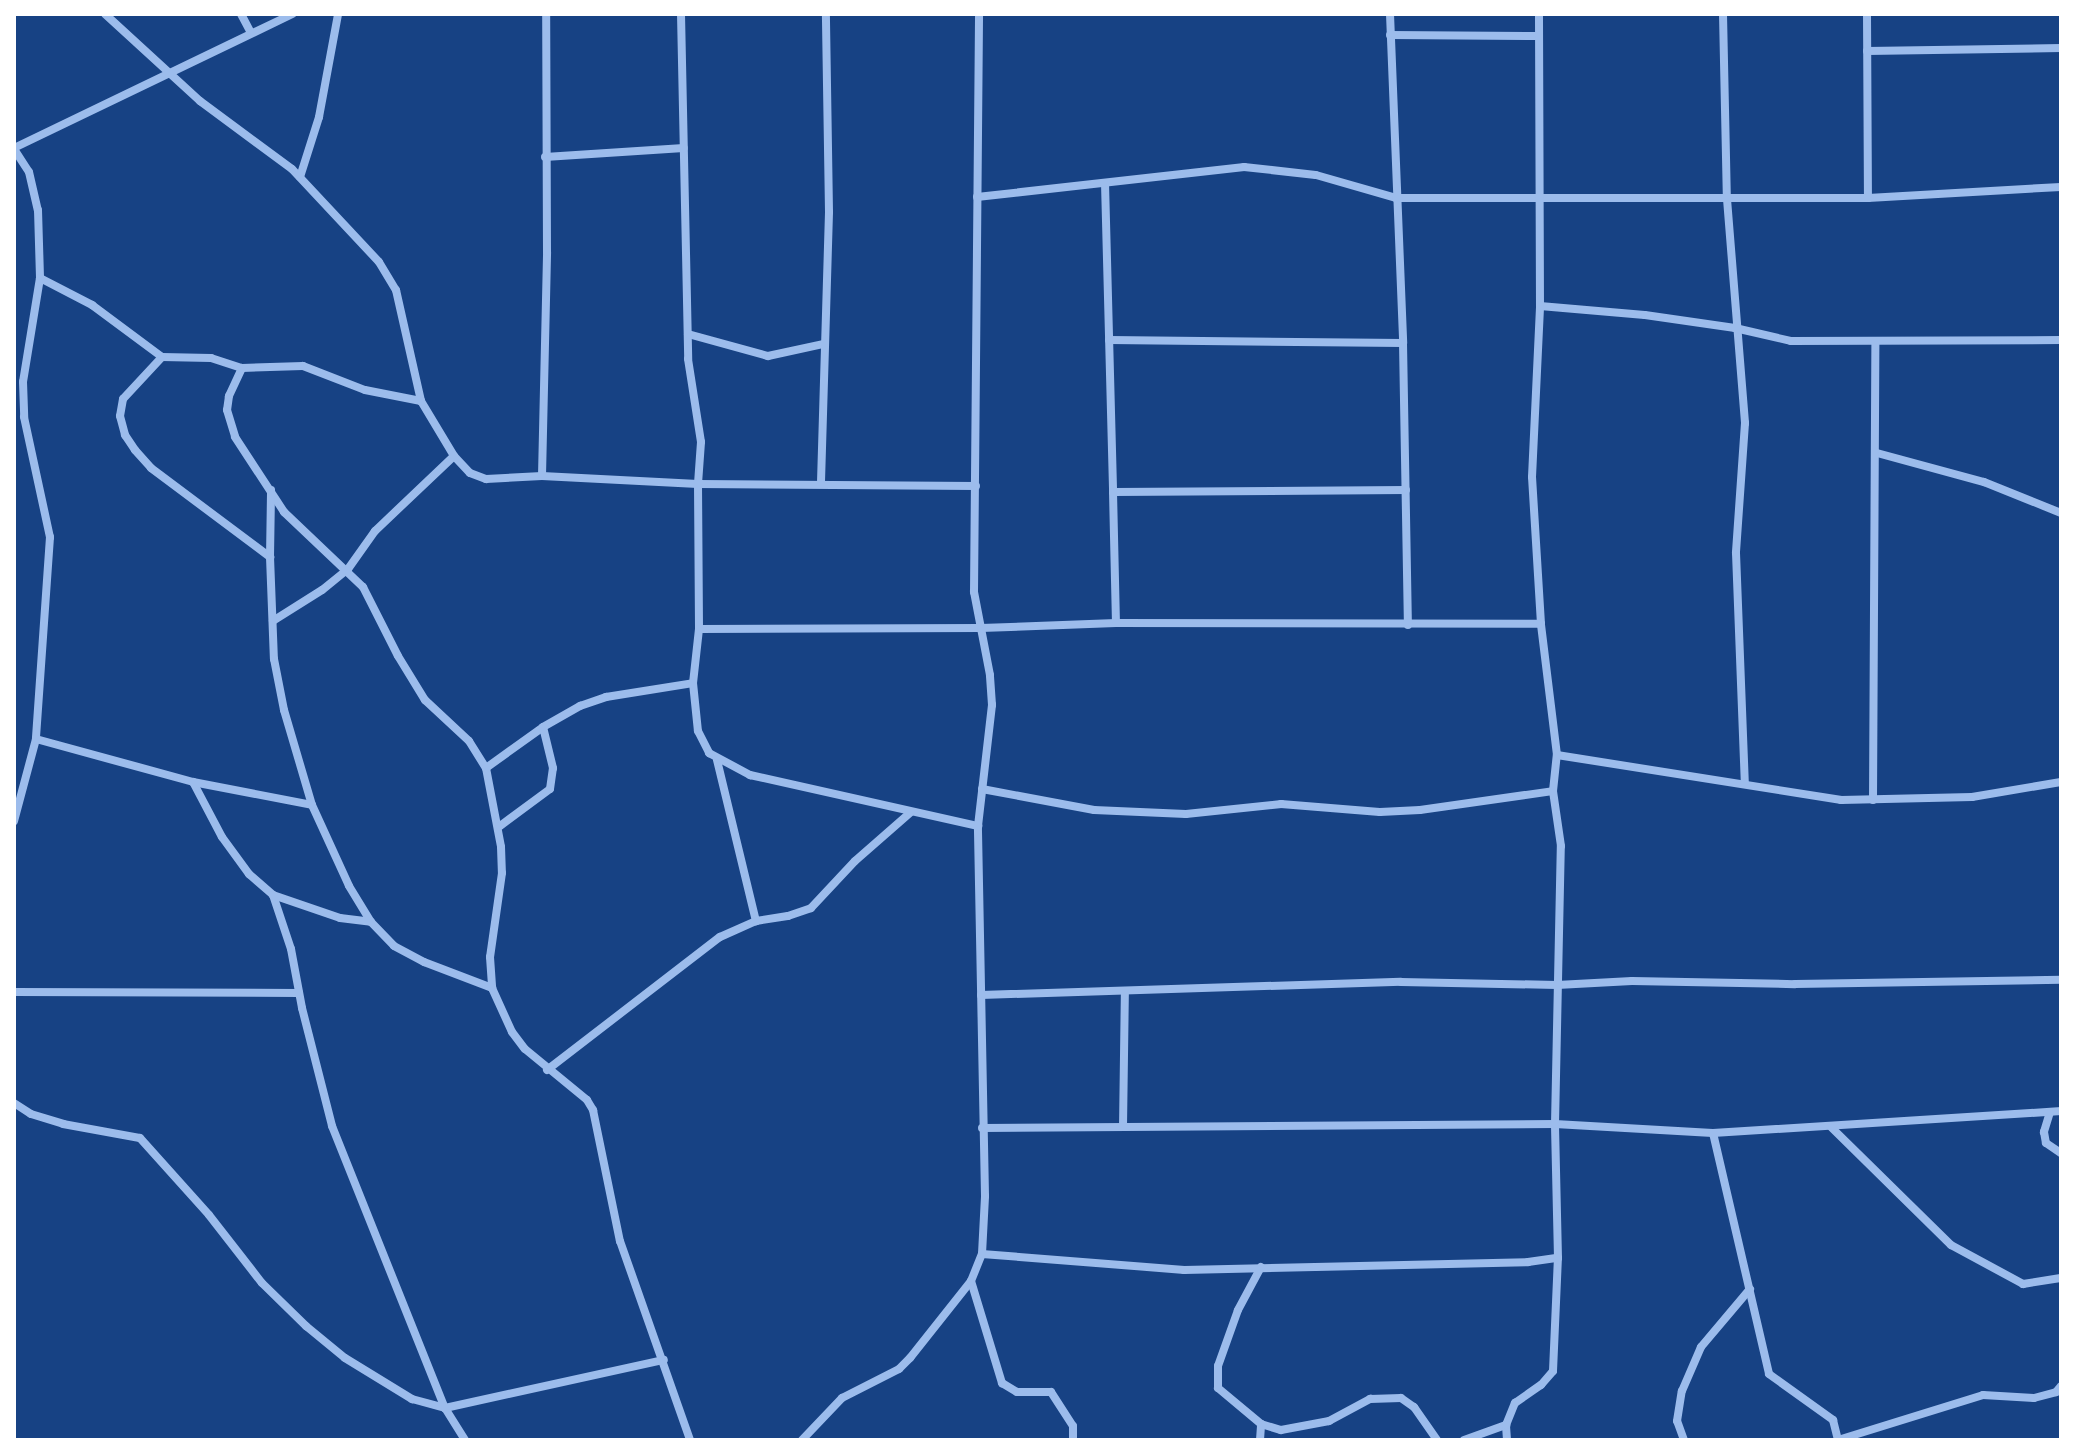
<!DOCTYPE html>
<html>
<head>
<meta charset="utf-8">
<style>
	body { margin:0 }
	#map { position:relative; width:2075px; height:1454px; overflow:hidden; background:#174284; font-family:"Golos Text",sans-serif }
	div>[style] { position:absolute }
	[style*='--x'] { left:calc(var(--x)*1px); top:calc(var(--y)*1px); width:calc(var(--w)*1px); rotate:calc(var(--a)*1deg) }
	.minor>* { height:8px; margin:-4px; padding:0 4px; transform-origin:4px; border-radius:4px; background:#9cbcec }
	span { translate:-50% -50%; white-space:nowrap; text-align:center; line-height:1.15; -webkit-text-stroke:6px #174284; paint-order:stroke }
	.frame { position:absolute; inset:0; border:16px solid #fff; pointer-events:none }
</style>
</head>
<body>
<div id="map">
	<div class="minor">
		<div style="--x:105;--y:14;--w:129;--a:42.5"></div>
		<div style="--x:200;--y:101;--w:114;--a:36.5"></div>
		<div style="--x:292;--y:169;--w:127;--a:46.9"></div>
		<div style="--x:379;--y:262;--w:33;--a:59"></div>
		<div style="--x:396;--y:290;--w:114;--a:77.3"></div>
		<div style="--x:421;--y:401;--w:64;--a:59"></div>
		<div style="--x:454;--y:456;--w:109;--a:136.5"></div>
		<div style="--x:375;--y:531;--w:47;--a:125.4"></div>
		<div style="--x:348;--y:569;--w:33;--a:141"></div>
		<div style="--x:322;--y:590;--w:58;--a:147.7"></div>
		<div style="--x:241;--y:14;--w:21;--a:62"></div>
		<div style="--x:681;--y:14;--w:345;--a:88.8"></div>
		<div style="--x:688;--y:359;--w:84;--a:81.1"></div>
		<div style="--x:701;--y:442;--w:42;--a:94.1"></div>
		<div style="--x:698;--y:484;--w:145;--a:89.6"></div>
		<div style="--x:699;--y:629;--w:54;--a:96.3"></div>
		<div style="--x:693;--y:683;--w:48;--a:84.1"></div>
		<div style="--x:698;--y:731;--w:25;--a:63"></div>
		<div style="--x:709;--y:753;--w:47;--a:28.2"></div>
		<div style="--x:750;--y:775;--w:234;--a:12.6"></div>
		<div style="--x:1390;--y:14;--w:329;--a:87.7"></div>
		<div style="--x:1403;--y:343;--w:282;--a:89"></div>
		<div style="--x:1723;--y:14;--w:185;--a:88.8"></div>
		<div style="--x:1727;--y:199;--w:225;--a:85.4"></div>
		<div style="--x:1745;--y:423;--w:130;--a:94"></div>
		<div style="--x:1736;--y:553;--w:230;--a:87.8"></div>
		<div style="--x:1867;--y:14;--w:184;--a:89.7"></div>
		<div style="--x:1390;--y:35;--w:149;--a:0.4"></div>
		<div style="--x:1867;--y:51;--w:194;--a:-0.9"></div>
		<div style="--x:14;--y:148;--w:309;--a:-25.7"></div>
		<div style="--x:14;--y:149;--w:27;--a:57"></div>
		<div style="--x:29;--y:172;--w:39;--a:77"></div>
		<div style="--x:38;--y:210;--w:68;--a:88.3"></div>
		<div style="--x:40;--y:278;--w:105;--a:99.3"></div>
		<div style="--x:23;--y:382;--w:35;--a:88"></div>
		<div style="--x:24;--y:417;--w:123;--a:77.8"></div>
		<div style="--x:50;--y:537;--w:202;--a:94"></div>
		<div style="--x:36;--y:739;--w:85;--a:105"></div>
		<div style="--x:545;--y:157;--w:139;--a:-3.7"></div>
		<div style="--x:300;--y:177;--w:63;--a:-72.4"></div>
		<div style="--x:319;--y:117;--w:105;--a:-79.5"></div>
		<div style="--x:1105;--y:183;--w:309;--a:88.5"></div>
		<div style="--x:1113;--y:492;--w:293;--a:-0.4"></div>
		<div style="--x:977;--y:197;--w:269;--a:-6.4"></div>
		<div style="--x:1244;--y:167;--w:72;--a:6.3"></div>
		<div style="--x:1316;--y:175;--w:83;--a:16"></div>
		<div style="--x:1396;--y:198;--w:472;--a:0"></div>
		<div style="--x:1868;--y:198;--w:193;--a:-3.3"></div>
		<div style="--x:40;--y:278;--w:59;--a:27.4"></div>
		<div style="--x:92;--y:305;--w:87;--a:36.6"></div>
		<div style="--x:162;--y:357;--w:49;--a:1.2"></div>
		<div style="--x:211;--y:358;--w:33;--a:18"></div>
		<div style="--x:242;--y:368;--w:31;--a:115"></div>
		<div style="--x:229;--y:396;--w:14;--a:98"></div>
		<div style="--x:227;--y:410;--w:28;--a:73"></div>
		<div style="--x:235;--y:437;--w:90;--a:56.8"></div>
		<div style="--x:284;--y:512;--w:109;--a:43.5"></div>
		<div style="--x:363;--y:587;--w:77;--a:63.1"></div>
		<div style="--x:398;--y:656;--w:52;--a:58.5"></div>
		<div style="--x:425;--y:700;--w:60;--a:43"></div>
		<div style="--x:469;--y:741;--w:32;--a:58"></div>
		<div style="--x:486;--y:768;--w:80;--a:79.2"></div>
		<div style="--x:501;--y:847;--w:26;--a:88"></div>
		<div style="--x:502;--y:873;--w:85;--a:98.1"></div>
		<div style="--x:490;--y:957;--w:31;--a:86"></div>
		<div style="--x:492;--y:988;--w:48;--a:65.6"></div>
		<div style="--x:512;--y:1032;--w:21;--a:53"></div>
		<div style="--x:525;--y:1049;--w:80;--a:39.4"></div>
		<div style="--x:587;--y:1100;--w:12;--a:59"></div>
		<div style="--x:593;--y:1110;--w:134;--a:78.4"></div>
		<div style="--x:620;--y:1241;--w:211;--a:70.6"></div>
		<div style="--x:1540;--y:306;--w:105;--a:4.9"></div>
		<div style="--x:1645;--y:315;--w:91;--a:8.2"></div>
		<div style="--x:1735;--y:328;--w:57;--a:13.1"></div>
		<div style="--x:1791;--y:341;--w:270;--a:-0.2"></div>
		<div style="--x:688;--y:334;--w:83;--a:15.4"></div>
		<div style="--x:768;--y:356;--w:56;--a:-12.3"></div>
		<div style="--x:1109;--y:340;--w:294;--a:0.6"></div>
		<div style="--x:162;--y:357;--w:57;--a:132.9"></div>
		<div style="--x:123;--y:399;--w:17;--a:100"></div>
		<div style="--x:120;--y:416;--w:20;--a:75"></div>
		<div style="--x:125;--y:435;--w:18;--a:56"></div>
		<div style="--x:135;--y:450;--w:24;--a:48"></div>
		<div style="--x:151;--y:468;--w:149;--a:36.8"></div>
		<div style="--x:270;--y:557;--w:67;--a:-89.1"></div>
		<div style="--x:242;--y:368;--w:61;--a:-1.9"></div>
		<div style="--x:303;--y:366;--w:66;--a:21.2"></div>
		<div style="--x:365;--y:390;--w:57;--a:11.1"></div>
		<div style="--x:1877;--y:453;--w:111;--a:15.2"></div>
		<div style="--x:1984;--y:482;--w:83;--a:21.9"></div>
		<div style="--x:454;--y:456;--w:23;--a:47"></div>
		<div style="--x:470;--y:473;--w:17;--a:21"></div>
		<div style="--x:486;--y:479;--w:56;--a:-3.1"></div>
		<div style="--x:542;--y:476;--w:156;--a:2.9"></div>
		<div style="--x:698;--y:484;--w:278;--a:0.4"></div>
		<div style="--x:542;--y:476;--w:224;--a:-88.7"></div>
		<div style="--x:547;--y:252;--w:238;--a:-90.2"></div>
		<div style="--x:821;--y:482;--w:270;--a:-88.3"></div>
		<div style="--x:829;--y:212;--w:198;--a:-90.9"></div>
		<div style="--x:1113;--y:492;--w:131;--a:88.7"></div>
		<div style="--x:270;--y:557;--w:102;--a:87.8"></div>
		<div style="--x:274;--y:659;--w:52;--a:78.9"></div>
		<div style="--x:284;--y:710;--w:99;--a:73.6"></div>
		<div style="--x:312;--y:805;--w:89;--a:65.4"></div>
		<div style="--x:349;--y:886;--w:42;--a:58.6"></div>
		<div style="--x:371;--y:922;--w:33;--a:46"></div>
		<div style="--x:394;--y:946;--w:34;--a:28"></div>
		<div style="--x:424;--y:962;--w:73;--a:20.9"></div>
		<div style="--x:699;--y:629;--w:282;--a:-0.2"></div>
		<div style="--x:981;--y:628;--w:135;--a:-2.1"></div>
		<div style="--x:1116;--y:623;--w:425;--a:0.1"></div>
		<div style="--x:36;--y:739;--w:163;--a:15.3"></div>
		<div style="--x:193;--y:782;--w:62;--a:62.2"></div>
		<div style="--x:222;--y:837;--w:46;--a:53.9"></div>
		<div style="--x:249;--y:874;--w:32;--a:41"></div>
		<div style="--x:273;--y:895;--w:57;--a:71.6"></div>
		<div style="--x:291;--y:949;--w:60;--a:79.4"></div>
		<div style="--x:302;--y:1008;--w:122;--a:75.7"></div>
		<div style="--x:332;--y:1126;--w:304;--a:68.2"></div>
		<div style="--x:445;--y:1408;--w:38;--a:58"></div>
		<div style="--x:1557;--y:755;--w:288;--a:9"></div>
		<div style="--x:1841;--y:800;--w:131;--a:-1.3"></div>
		<div style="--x:1972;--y:797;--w:90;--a:-9.6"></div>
		<div style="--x:717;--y:760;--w:166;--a:76.4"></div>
		<div style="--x:486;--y:768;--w:70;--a:-35.7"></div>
		<div style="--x:543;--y:727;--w:43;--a:-29.6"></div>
		<div style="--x:580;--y:706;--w:28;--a:-19"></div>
		<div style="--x:606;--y:697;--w:88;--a:-9.1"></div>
		<div style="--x:193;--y:782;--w:121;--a:10.9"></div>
		<div style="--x:982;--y:789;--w:114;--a:10.6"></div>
		<div style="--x:1094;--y:810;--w:92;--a:2.5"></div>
		<div style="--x:1186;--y:814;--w:96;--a:-6"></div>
		<div style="--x:1281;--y:804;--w:99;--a:4.6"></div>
		<div style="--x:1380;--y:812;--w:40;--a:-2.9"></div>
		<div style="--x:1420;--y:810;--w:134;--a:-8.1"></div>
		<div style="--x:1873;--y:800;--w:458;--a:-89.7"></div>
		<div style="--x:500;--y:826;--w:62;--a:-36.5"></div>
		<div style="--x:550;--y:789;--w:21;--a:-82"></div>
		<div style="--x:553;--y:768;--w:42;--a:-103.7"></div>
		<div style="--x:273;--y:895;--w:71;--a:18.9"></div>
		<div style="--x:340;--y:918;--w:31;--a:7"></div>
		<div style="--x:14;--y:992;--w:285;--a:0.2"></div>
		<div style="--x:981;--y:995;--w:420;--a:-1.8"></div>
		<div style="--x:1401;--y:982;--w:156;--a:1.1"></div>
		<div style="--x:1557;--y:985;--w:75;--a:-3.1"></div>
		<div style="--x:1632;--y:981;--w:163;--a:1.1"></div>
		<div style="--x:1795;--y:984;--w:266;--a:-0.9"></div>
		<div style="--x:547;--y:1070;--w:218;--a:-37.6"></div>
		<div style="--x:720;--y:937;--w:39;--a:-24"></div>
		<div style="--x:756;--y:921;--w:32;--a:-9"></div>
		<div style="--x:788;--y:916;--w:24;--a:-19"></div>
		<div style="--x:811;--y:908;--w:64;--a:-46.9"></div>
		<div style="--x:855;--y:861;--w:74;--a:-41.2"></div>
		<div style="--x:14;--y:1103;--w:20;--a:33"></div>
		<div style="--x:31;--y:1114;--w:34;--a:17"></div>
		<div style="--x:63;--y:1124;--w:78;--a:10.3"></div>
		<div style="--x:140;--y:1138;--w:103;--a:48.1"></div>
		<div style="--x:209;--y:1215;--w:86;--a:52.1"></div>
		<div style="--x:262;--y:1283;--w:62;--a:44.3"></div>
		<div style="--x:306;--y:1326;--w:50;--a:39.4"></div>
		<div style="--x:345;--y:1358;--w:79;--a:31.5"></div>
		<div style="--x:412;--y:1399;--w:34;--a:15"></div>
		<div style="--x:445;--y:1408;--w:224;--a:-12.4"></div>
		<div style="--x:2050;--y:1112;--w:21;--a:107"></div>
		<div style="--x:2044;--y:1132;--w:11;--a:80"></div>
		<div style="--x:2046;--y:1143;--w:18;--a:34"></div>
		<div style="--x:1123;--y:1127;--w:136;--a:-89.2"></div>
		<div style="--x:982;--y:1128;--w:573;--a:-0.4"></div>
		<div style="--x:1555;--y:1124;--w:158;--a:3.3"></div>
		<div style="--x:1713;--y:1133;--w:349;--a:-3.6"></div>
		<div style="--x:1832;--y:1128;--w:167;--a:44.5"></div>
		<div style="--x:1951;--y:1245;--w:82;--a:28.4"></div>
		<div style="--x:2023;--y:1284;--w:38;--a:-9"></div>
		<div style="--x:1713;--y:1133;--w:247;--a:76.9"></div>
		<div style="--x:1769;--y:1374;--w:79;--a:35.7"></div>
		<div style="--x:1833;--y:1420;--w:21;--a:76"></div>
		<div style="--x:982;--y:1254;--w:203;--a:4.5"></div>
		<div style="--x:1184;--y:1270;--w:344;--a:-1.3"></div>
		<div style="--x:1528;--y:1262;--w:30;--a:-8"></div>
		<div style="--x:1558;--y:1258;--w:134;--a:-91.3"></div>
		<div style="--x:1555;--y:1124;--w:278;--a:-88.8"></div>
		<div style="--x:1561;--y:846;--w:56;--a:-98.3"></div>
		<div style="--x:1553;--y:791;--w:36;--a:-84"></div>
		<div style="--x:1557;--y:755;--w:132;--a:-97"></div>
		<div style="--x:1541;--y:624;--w:147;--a:-93.5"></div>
		<div style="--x:1532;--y:477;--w:171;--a:-87.3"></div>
		<div style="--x:1540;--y:306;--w:292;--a:-90.2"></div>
		<div style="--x:1261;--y:1267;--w:49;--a:118.1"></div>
		<div style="--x:1238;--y:1310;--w:59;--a:109.7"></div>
		<div style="--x:1218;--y:1366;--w:22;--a:90"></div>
		<div style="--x:1218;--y:1388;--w:56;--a:39.9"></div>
		<div style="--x:1261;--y:1424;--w:21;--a:17"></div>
		<div style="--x:1281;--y:1430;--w:49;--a:-10.6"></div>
		<div style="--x:1329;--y:1421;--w:47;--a:-28.2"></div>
		<div style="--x:1370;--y:1399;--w:31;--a:-2"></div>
		<div style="--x:1401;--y:1398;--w:16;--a:35"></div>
		<div style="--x:1414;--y:1407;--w:40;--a:55.1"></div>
		<div style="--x:971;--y:1281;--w:107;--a:73.1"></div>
		<div style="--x:1002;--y:1383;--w:17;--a:31"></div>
		<div style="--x:1017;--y:1392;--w:34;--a:0"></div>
		<div style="--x:1051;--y:1392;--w:40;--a:57.1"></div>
		<div style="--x:1073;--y:1426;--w:14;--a:90"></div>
		<div style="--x:802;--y:1440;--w:58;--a:-46.4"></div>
		<div style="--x:842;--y:1398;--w:64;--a:-27"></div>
		<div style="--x:899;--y:1369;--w:16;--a:-45"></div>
		<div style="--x:910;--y:1358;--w:98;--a:-51.6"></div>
		<div style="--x:971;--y:1281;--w:29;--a:-68"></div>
		<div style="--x:982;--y:1254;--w:58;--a:-87"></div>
		<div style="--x:985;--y:1196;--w:370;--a:-91.1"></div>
		<div style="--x:978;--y:826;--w:122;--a:-83.4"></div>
		<div style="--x:992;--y:705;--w:30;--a:-94"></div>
		<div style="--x:990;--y:675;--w:85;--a:-100.9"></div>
		<div style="--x:974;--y:592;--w:578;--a:-89.5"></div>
		<div style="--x:1260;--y:1440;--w:16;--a:-86"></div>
		<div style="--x:1464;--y:1440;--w:45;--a:-19.7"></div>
		<div style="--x:1507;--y:1440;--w:15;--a:-94"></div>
		<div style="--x:1506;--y:1425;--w:24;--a:-68"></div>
		<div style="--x:1515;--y:1403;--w:32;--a:-35"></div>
		<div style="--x:1541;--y:1385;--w:18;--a:-49"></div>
		<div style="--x:1553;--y:1371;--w:113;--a:-87.5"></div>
		<div style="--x:1684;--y:1440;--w:20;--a:-110"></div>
		<div style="--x:1677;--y:1421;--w:30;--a:-81"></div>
		<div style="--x:1682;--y:1391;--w:48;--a:-66.6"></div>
		<div style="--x:1701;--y:1347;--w:76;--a:-49.8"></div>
		<div style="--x:1838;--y:1440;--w:152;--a:-17.2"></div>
		<div style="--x:1983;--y:1395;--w:51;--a:3.4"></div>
		<div style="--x:2034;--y:1398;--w:23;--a:-15"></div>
		<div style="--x:2056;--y:1392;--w:8;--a:-50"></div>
	</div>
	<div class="frame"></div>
</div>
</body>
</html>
